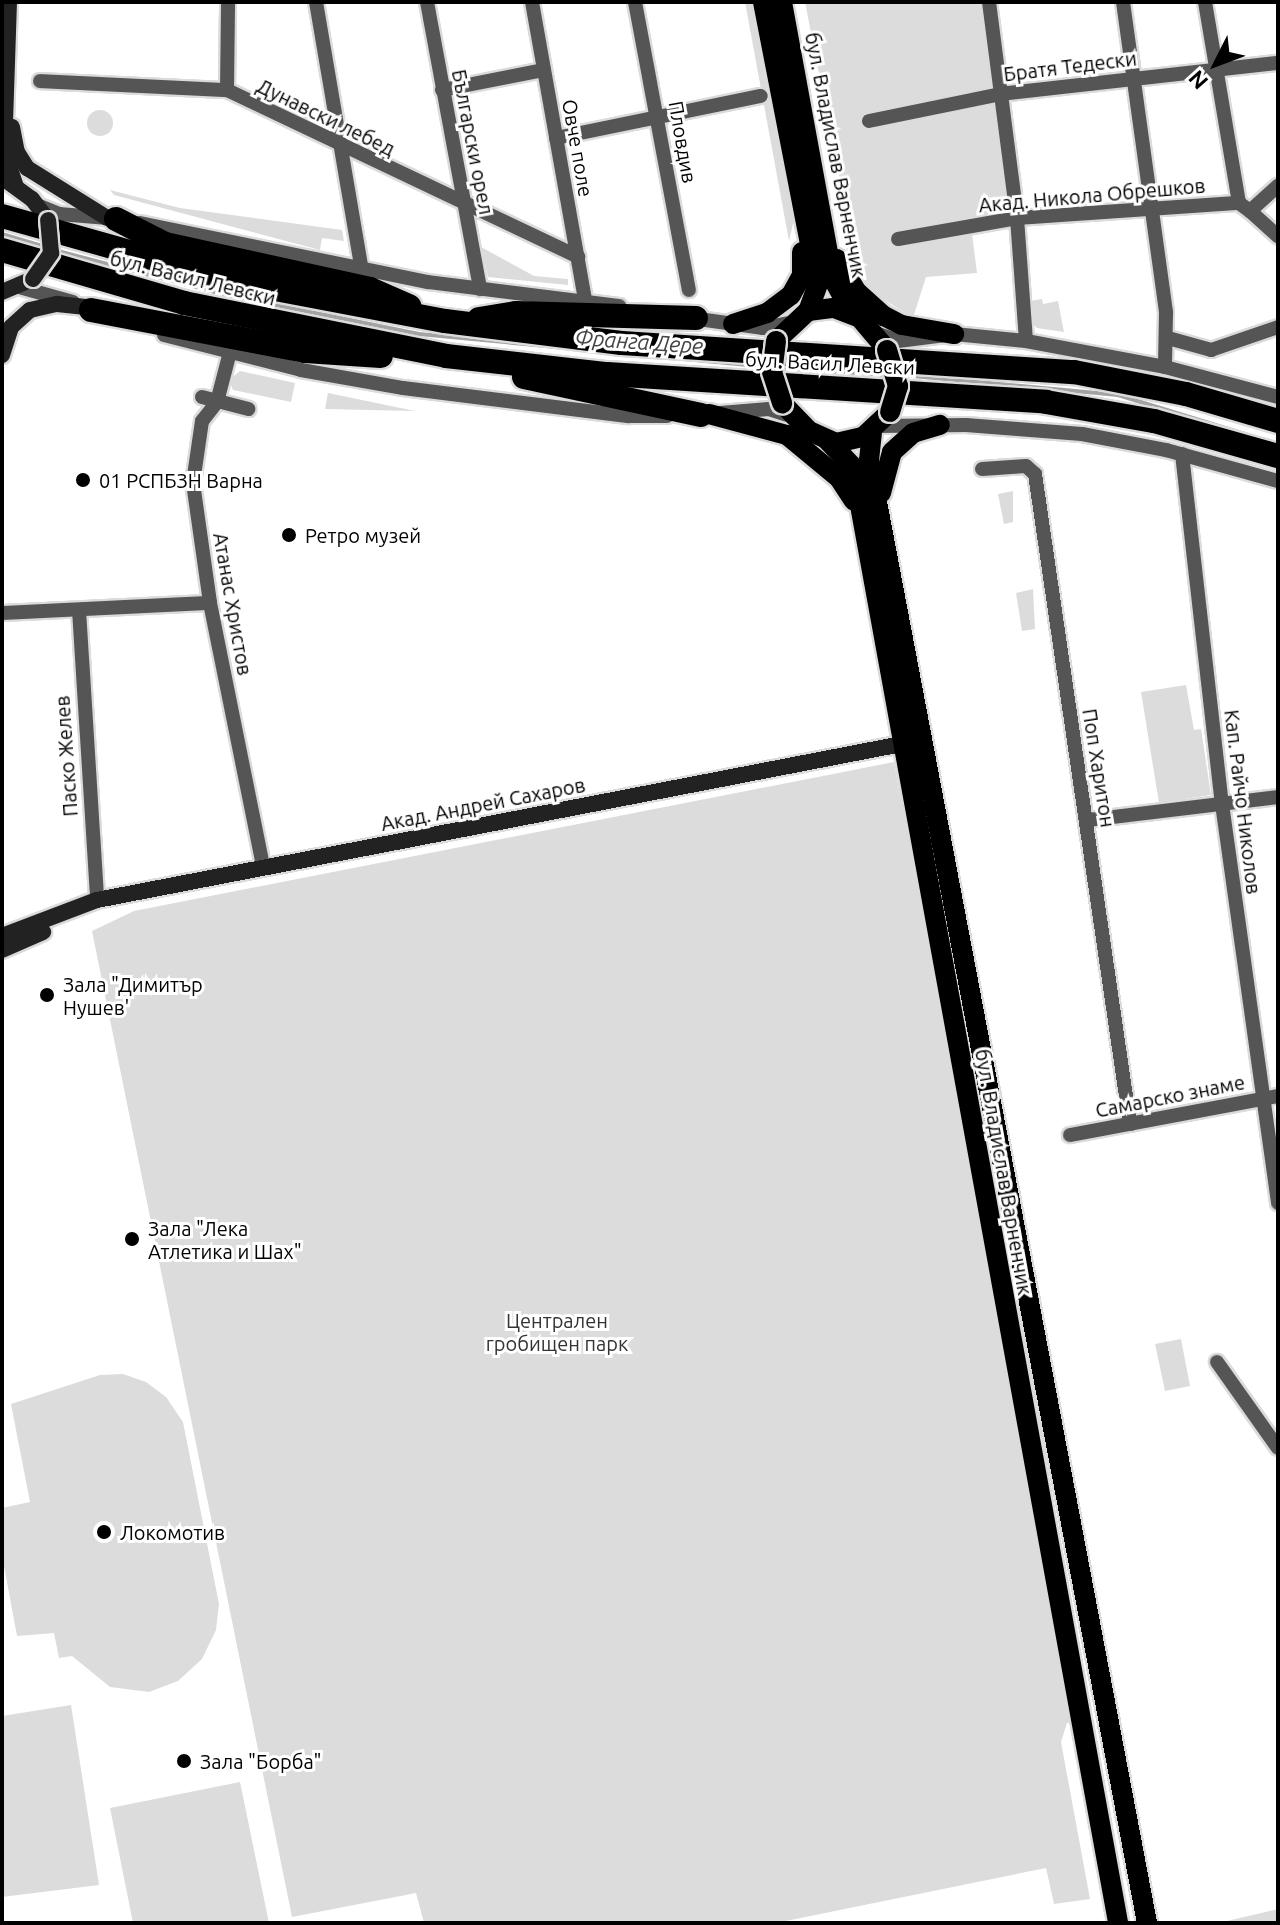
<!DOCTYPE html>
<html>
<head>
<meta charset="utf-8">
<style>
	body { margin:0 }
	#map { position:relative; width:1280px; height:1925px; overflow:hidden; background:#fff; font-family:Ubuntu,sans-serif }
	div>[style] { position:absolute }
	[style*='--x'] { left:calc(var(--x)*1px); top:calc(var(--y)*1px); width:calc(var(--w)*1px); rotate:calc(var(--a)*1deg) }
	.green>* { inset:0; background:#dcdcdc }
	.round { border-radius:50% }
	.stream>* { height:4px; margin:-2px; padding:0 2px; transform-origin:2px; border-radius:2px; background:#a3a3a3 }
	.roads { filter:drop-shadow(2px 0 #dbdbdb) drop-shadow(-2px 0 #dbdbdb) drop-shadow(0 2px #dbdbdb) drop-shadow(0 -2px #dbdbdb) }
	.street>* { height:14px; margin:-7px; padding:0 7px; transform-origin:7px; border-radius:7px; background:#555 }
	.secondary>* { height:16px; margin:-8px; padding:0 8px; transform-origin:8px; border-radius:8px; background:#222 }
	.primary>* { height:20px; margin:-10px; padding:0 10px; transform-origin:10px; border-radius:10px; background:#000 }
	.highway>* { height:24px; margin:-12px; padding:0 12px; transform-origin:12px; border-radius:12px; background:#000 }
	.bridges { filter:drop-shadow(2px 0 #dbdbdb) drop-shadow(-2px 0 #dbdbdb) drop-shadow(0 2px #dbdbdb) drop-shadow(0 -2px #dbdbdb) }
	.secondary-bridge>* { height:16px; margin:-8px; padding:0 8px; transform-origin:8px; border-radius:8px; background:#222 }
	.primary-bridge>* { height:20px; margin:-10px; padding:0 10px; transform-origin:10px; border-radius:10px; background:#000 }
	.dots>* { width:22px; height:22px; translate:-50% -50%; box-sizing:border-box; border:4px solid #fff; border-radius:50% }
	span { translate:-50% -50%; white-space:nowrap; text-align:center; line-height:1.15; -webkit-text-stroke:6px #fff; paint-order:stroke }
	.street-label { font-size:20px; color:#000 }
	.poi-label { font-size:20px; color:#000 }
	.left { translate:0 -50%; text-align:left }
	.park-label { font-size:20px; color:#333 }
	.water-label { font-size:22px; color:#444; font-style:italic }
	.frame { position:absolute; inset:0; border:4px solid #000; pointer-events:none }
	.north { position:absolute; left:1176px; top:24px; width:80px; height:80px; -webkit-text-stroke:6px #fff; paint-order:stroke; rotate:228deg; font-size:22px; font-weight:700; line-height:32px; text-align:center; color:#000 }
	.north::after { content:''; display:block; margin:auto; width:28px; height:36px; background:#000; clip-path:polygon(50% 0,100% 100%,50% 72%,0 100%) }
</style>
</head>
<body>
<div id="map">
	<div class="green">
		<div style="clip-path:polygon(745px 2px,758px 2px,796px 211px,789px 241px)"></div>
		<div style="clip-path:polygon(805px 2px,989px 2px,1017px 218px,971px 226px,977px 273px,926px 277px,913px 318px,869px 290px,847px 252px,839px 176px)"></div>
		<div class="round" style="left:87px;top:110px;width:26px;height:26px"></div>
		<div style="clip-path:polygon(110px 190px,180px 208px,342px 230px,344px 241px,322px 238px,320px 250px,114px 195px)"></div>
		<div style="clip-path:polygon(481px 247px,534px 276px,568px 279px,568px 285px,488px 277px)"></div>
		<div style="clip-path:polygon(1042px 299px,1043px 304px,1058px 301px,1064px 332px,1037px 328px,1025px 318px,1024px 302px)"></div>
		<div style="clip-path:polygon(240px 371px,295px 383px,291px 402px,233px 390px,229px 380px)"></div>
		<div style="clip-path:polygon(328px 393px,415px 411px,325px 409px)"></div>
		<div style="clip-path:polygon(1013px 491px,1013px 522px,1004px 524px,998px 494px)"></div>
		<div style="clip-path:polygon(1033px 589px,1035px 629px,1022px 631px,1016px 593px)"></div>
		<div style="clip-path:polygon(1186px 685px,1194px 730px,1201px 729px,1211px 795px,1159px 803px,1141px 692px)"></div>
		<div style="clip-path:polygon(894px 762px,1076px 1721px,1067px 1723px,1061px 1742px,1090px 1899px,1054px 1904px,1046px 1868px,776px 1923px,424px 1923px,416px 1893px,292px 1917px,92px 931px,134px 911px)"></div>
		<div style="clip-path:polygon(1181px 1339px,1190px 1386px,1165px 1391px,1155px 1344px)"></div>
		<div style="clip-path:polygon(100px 1375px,123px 1374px,146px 1382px,166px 1397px,183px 1422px,219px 1604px,216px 1630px,202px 1659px,178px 1681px,149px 1692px,110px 1687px,72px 1656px,59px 1658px,54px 1633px,17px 1636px,2px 1555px,2px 1508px,30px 1502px,11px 1404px)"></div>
		<div style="clip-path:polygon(71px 1705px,99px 1885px,2px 1897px,2px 1716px)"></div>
		<div style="clip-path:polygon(240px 1782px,269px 1923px,133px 1923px,110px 1808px)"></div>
		<div style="clip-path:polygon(1278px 1909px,1278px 1923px,1223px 1923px,1227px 1921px)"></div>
	</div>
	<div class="stream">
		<div style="--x:2;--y:234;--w:46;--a:16.5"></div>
		<div style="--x:54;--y:250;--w:178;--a:14.7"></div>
		<div style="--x:226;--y:295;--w:197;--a:11.4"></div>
		<div style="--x:419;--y:334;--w:349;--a:5.4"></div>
		<div style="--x:778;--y:368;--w:111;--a:3.6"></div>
		<div style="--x:902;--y:375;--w:217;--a:5.3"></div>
		<div style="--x:1118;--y:395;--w:166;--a:17.1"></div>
	</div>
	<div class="roads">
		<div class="street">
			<div style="--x:316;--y:2;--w:273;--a:80.3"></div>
			<div style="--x:427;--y:2;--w:292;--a:79.5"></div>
			<div style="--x:532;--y:2;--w:303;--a:79.9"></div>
			<div style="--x:635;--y:2;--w:293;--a:79.4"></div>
			<div style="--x:989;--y:2;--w:218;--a:82.6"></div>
			<div style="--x:1017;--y:218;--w:123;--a:85.8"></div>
			<div style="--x:1123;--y:2;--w:314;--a:82.1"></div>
			<div style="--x:1166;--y:313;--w:54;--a:91.1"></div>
			<div style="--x:1205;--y:2;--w:204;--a:80.4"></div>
			<div style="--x:40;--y:81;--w:187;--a:2.8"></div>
			<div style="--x:227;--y:90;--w:389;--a:25.4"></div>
			<div style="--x:227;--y:90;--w:88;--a:-89.3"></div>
			<div style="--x:442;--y:90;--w:104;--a:-11.1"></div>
			<div style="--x:869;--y:121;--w:134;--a:-11.6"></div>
			<div style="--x:1000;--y:94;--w:280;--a:-6.4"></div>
			<div style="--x:556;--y:138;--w:209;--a:-11.6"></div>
			<div style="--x:37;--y:205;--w:24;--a:22"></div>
			<div style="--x:59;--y:214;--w:49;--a:4.7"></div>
			<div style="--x:1250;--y:211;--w:38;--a:42"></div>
			<div style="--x:140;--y:223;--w:294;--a:11.6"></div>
			<div style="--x:428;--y:282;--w:193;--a:7.2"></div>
			<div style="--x:898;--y:239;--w:121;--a:-10"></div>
			<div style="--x:1017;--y:218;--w:223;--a:-3.9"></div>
			<div style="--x:1239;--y:203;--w:14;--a:36"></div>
			<div style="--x:1250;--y:211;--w:38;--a:-42"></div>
			<div style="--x:19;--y:287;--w:56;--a:15.5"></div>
			<div style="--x:691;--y:318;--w:73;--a:7.9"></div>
			<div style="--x:763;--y:328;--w:31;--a:-11"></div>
			<div style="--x:876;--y:333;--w:23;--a:20"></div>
			<div style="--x:898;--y:341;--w:56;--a:-7.1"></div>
			<div style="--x:954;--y:334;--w:72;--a:5.6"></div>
			<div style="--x:1026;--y:341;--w:141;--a:10.6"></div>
			<div style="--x:1165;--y:367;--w:117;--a:14.9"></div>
			<div style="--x:164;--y:335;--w:141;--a:14.3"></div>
			<div style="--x:301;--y:370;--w:104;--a:10"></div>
			<div style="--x:403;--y:388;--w:228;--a:7.1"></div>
			<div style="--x:629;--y:416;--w:38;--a:0"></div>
			<div style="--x:1168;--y:338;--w:45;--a:15.6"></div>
			<div style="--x:1211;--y:350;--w:71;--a:-18.9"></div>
			<div style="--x:230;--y:352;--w:52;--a:104.6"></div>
			<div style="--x:217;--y:402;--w:24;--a:128"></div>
			<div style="--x:202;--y:421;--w:63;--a:98.3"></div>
			<div style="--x:193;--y:483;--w:121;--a:81.9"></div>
			<div style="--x:210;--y:603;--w:269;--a:78.6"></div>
			<div style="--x:202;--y:397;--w:48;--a:14.6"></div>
			<div style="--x:720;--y:413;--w:49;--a:-4.7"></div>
			<div style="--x:769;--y:409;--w:22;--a:18"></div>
			<div style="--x:878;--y:426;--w:88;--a:-0.7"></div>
			<div style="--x:966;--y:425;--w:116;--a:4.4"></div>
			<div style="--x:1082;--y:434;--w:86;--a:10.8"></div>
			<div style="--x:1166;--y:450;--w:116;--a:15.5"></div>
			<div style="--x:1182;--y:454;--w:352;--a:83.5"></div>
			<div style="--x:1222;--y:804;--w:403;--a:82"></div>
			<div style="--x:982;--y:469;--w:44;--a:-3.9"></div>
			<div style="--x:1026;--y:466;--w:12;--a:42"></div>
			<div style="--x:1035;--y:474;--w:657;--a:81.68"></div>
			<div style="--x:79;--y:610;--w:291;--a:86.4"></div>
			<div style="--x:2;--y:613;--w:208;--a:-2.8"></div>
			<div style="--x:1088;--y:820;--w:191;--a:-6.9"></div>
			<div style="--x:1070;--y:1135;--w:212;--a:-10.6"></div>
			<div style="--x:1217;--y:1362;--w:105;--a:54.7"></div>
		</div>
		<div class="secondary">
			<div style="--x:9;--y:2;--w:148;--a:91.9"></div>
			<div style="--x:4;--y:150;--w:38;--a:72"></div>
			<div style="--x:12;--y:127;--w:25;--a:79"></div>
			<div style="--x:17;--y:152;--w:19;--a:58"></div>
			<div style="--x:27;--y:168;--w:94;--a:32"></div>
			<div style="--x:7;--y:181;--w:31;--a:36"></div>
			<div style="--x:32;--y:199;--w:26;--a:53"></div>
			<div style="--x:2;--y:292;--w:34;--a:-23"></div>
			<div style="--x:2;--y:355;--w:29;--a:-72"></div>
			<div style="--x:11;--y:327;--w:25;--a:-42"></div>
			<div style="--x:30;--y:310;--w:28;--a:-13"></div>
			<div style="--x:57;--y:304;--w:29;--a:6"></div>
			<div style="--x:2;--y:936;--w:102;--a:-20.8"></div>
			<div style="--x:97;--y:900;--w:820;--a:-10.97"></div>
			<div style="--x:2;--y:950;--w:45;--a:-23.7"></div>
		</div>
		<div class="primary">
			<div style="--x:763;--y:2;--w:287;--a:79"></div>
			<div style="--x:818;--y:284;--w:29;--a:110"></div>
			<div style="--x:782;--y:2;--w:282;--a:79.6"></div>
			<div style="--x:833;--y:279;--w:39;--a:61"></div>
			<div style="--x:837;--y:259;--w:37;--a:59"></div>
			<div style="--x:856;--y:291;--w:38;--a:42"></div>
			<div style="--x:884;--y:316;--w:20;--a:27"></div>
			<div style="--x:902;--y:325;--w:53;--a:9.8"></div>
			<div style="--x:733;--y:324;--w:36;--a:-18"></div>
			<div style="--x:767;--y:313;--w:30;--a:-37"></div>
			<div style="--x:791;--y:295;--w:23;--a:-61"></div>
			<div style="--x:802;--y:275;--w:23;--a:-90"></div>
			<div style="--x:776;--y:341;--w:44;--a:-43.2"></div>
			<div style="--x:808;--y:311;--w:26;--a:-7"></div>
			<div style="--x:834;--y:308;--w:28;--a:21"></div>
			<div style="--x:860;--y:318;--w:42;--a:49.8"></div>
			<div style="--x:782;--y:403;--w:39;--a:46"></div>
			<div style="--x:809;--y:431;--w:30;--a:24"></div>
			<div style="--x:836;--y:443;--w:28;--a:-13"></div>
			<div style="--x:863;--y:437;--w:37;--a:-43"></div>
			<div style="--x:709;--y:414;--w:81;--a:15.1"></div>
			<div style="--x:787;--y:435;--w:67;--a:39.6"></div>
			<div style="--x:839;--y:478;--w:27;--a:57"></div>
			<div style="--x:872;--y:432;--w:28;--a:96"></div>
			<div style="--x:869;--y:460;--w:1489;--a:79.24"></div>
			<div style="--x:827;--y:440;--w:37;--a:46"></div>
			<div style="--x:853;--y:467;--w:1480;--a:79.68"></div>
			<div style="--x:881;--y:493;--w:42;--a:-75"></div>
			<div style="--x:892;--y:452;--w:28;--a:-42"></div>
			<div style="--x:913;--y:433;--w:28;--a:-17"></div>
		</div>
		<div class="highway">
			<div style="--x:2;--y:216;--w:240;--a:15.7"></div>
			<div style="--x:233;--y:281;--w:216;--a:10.7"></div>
			<div style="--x:445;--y:321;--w:178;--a:7.1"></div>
			<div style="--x:622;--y:343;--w:453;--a:3.7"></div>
			<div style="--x:1074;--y:372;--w:114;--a:11.1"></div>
			<div style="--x:1186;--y:394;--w:96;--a:16.4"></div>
			<div style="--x:116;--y:219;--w:55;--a:27"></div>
			<div style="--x:165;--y:244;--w:210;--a:12.4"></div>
			<div style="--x:370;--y:289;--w:43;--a:23.6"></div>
			<div style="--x:2;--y:250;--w:190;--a:16.2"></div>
			<div style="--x:184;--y:303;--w:267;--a:11.4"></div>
			<div style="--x:446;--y:356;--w:162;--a:6.4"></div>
			<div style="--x:607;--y:374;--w:440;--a:3.6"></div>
			<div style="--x:1046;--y:402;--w:110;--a:10"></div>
			<div style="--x:1154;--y:421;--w:129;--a:15.8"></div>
			<div style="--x:91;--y:310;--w:218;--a:10.8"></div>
			<div style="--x:305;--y:351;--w:76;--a:3.8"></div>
			<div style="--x:479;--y:319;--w:37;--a:-9"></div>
			<div style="--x:516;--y:313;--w:180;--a:1.6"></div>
			<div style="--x:524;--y:377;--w:181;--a:12.1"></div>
		</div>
	</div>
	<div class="bridges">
		<div class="secondary-bridge">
			<div style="--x:33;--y:279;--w:32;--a:-55"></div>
			<div style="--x:51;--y:253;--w:33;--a:-95"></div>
		</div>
		<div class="primary-bridge">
			<div style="--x:776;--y:341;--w:31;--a:97"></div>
			<div style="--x:772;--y:372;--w:33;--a:72"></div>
			<div style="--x:887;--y:350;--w:38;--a:73"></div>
			<div style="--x:898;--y:386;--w:27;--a:107"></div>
		</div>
	</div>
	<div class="dots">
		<div style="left:83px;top:480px;background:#000"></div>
		<div style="left:289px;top:535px;background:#000"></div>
		<div style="left:47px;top:995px;background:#000"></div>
		<div style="left:132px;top:1239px;background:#000"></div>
		<div style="left:104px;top:1532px;background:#000"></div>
		<div style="left:184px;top:1761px;background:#000"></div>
	</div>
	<div class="street-label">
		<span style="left:1070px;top:66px;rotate:-7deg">Братя Тедески</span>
		<span style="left:326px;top:117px;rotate:26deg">Дунавски лебед</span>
		<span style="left:473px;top:142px;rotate:79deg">Български орел</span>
		<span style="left:683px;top:142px;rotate:80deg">Пловдив</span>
		<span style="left:578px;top:148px;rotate:80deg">Овче поле</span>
		<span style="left:836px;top:155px;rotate:79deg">бул. Владислав Варненчик</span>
		<span style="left:1092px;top:195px;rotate:-5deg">Акад. Никола Обрешков</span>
		<span style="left:193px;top:278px;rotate:14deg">бул. Васил Левски</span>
		<span style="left:830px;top:363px;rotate:3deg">бул. Васил Левски</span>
		<span style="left:233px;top:604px;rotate:80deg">Атанас Христов</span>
		<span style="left:66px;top:756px;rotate:-94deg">Паско Желев</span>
		<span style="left:1099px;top:768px;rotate:81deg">Поп Харитон</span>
		<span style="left:1243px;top:802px;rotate:83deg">Кап. Райчо Николов</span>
		<span style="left:483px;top:804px;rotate:-11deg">Акад. Андрей Сахаров</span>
		<span style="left:1170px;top:1096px;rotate:-11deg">Самарско знаме</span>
		<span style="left:1004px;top:1172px;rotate:80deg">бул. Владислав Варненчик</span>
	</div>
	<div class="poi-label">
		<span class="left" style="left:99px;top:480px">01 РСПБЗН Варна</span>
		<span class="left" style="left:305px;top:535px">Ретро музей</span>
		<span class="left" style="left:63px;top:996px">Зала "Димитър<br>Нушев'</span>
		<span class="left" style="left:148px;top:1240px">Зала "Лека<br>Атлетика и Шах"</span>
		<span class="left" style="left:120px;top:1532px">Локомотив</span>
		<span class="left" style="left:200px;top:1761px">Зала "Борба"</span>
	</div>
	<div class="park-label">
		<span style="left:557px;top:1332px">Централен<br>гробищен парк</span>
	</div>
	<div class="water-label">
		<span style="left:639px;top:341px;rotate:4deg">Франга Дере</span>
	</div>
	<div class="frame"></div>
	<div class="north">N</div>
</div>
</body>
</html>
